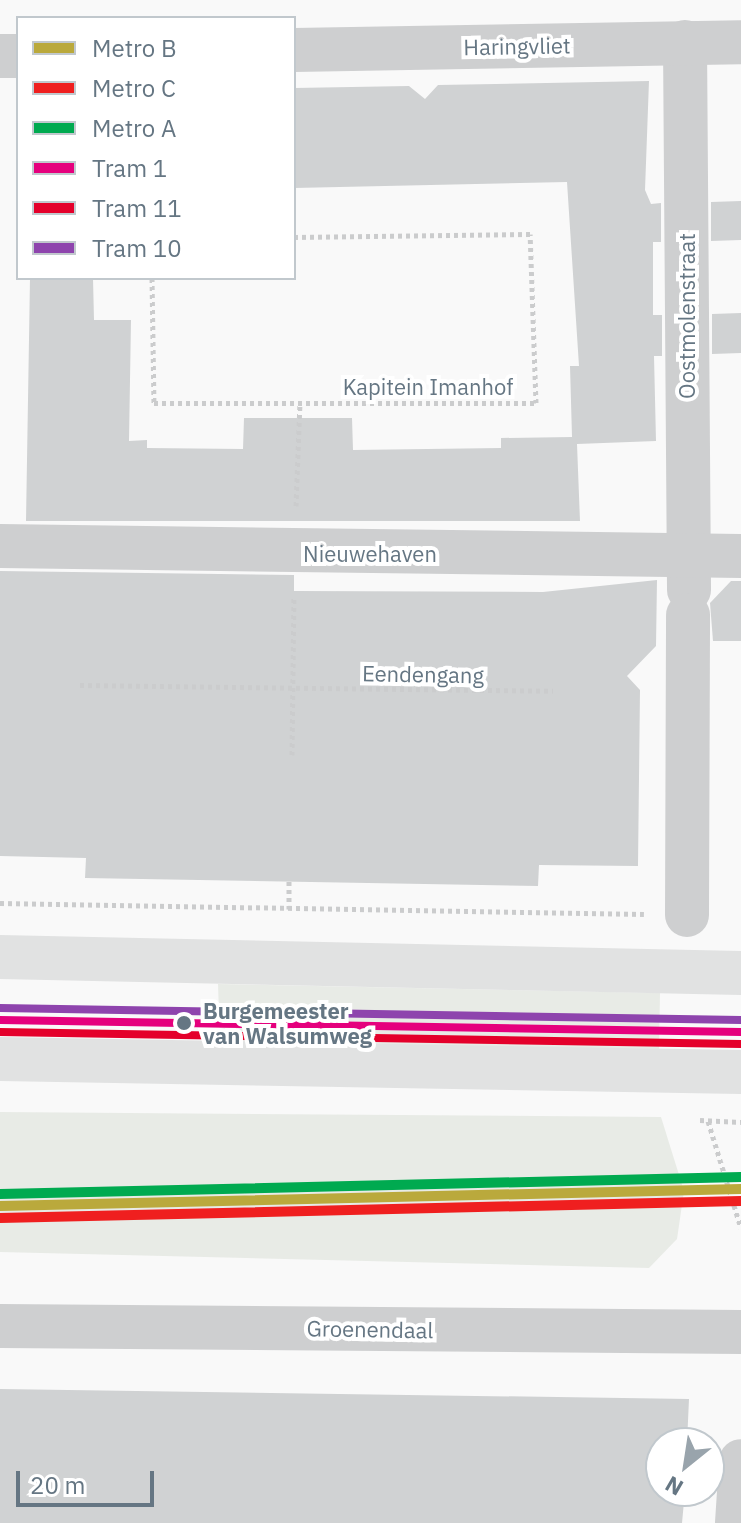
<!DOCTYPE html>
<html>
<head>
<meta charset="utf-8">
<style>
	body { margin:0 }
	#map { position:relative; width:741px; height:1523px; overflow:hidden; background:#f9f9f9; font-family:"IBM Plex Sans",sans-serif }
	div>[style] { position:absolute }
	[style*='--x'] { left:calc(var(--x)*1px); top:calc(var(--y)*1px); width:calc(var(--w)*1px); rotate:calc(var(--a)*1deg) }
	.green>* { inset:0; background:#e8ebe6 }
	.building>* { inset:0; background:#d0d2d3 }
	.path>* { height:5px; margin-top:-2.5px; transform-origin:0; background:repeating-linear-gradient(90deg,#cbcccd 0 4px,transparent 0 8px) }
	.street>* { height:44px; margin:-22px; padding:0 22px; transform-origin:22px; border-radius:22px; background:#cecfd0 }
	.secondary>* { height:44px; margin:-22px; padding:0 22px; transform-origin:22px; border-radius:22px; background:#e1e2e2 }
	.tram-1>* { height:8px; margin:-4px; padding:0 4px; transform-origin:4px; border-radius:4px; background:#e5007d }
	.tram-2>* { height:8px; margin:-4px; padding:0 4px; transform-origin:4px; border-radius:4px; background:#e4002b }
	.tram-3>* { height:8px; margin:-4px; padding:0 4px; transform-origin:4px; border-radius:4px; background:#8e44ad }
	.metro-1>* { height:10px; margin:-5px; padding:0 5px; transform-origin:5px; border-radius:5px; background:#baa93c }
	.metro-2>* { height:10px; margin:-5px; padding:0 5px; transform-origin:5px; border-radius:5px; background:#ef1f1f }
	.metro-3>* { height:10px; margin:-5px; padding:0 5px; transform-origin:5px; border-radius:5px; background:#00aa50 }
	.dots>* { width:22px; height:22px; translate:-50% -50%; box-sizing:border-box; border:4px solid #fff; border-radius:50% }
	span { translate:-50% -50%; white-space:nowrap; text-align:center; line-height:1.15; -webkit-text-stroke:8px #fff; paint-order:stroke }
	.street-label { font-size:22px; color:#657683 }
	.stop-label { font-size:22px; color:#657683; font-weight:700 }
	.left { translate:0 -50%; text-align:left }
	.legend { position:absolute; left:16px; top:16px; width:280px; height:264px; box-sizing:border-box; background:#fff; border:2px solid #c1c8cd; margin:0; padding:10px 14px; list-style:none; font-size:24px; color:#657683 }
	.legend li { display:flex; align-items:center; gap:16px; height:40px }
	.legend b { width:40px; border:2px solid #c1c8cd }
	.north { position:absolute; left:645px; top:1427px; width:80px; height:80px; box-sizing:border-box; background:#fff; border:2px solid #c1c8cd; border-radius:50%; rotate:210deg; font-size:22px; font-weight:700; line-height:32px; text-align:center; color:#657683 }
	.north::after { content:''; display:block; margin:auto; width:28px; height:36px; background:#99a4ac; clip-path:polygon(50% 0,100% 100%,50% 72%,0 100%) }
	.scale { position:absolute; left:16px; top:1471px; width:138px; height:36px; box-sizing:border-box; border:4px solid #657683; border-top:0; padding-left:10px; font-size:24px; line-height:28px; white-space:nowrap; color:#657683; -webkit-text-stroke:6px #fff; paint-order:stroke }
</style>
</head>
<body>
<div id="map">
	<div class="green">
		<div style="clip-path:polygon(218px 984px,660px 993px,659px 1049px,220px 1043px)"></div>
		<div style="clip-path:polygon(0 1112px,661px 1117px,684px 1191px,677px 1239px,649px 1268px,0 1252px)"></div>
	</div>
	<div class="building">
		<div style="clip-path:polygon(649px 81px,645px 190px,651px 204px,661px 203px,661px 242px,653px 242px,653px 315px,662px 315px,662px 356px,654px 356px,656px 441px,577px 444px,580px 521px,26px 521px,30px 278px,93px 278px,94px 320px,131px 320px,129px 441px,147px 440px,147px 448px,243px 449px,244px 418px,352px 418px,353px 450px,501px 448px,501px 438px,572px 437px,570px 366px,579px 366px,567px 182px,294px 188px,294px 88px,409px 86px,425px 99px,438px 85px)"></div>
		<div style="clip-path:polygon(741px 201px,741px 240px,711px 241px,711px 202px)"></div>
		<div style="clip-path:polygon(741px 313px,741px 353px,712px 354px,712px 314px)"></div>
		<div style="clip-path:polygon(0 571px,294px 575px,294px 591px,543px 592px,657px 580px,656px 646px,627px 676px,640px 690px,638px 866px,539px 865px,538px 886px,85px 878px,86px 858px,0 856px)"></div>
		<div style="clip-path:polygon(731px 581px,741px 581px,741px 641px,713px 641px,710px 603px)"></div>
		<div style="clip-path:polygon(0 1389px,689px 1399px,687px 1443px,661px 1443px,661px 1491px,685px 1491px,682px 1523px,0 1523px)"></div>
	</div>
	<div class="path">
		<div style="--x:152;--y:278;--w:125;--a:89.1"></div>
		<div style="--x:154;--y:403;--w:382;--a:0"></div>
		<div style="--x:536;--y:403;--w:169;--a:-92"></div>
		<div style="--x:530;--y:234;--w:236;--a:179.3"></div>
		<div style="--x:296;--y:506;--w:102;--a:-87.8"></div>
		<div style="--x:80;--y:685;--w:473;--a:0.7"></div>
		<div style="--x:292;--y:755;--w:159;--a:-89.3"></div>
		<div style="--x:0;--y:903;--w:644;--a:0.98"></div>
		<div style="--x:289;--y:909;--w:28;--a:-90"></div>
		<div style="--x:700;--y:1120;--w:41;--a:2.8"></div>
		<div style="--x:708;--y:1121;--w:112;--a:72.9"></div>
	</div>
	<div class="street">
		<div style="--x:685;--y:42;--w:548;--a:89.58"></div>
		<div style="--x:294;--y:50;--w:447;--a:-1"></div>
		<div style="--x:0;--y:56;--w:18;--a:0"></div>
		<div style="--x:0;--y:546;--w:741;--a:0.77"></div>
		<div style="--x:687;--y:915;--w:300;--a:-89.8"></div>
		<div style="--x:0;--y:1326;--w:741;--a:0.46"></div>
		<div style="--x:737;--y:1523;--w:62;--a:-86.3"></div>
	</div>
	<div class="secondary">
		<div style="--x:0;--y:957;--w:741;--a:1.24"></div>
		<div style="--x:0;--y:1059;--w:741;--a:1.01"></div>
	</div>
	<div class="tram-1">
		<div style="--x:0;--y:1020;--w:741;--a:0.93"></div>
	</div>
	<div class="tram-2">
		<div style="--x:0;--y:1032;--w:741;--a:0.93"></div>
	</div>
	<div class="tram-3">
		<div style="--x:0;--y:1008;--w:741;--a:0.93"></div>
	</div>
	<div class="metro-1">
		<div style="--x:0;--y:1206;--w:741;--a:-1.31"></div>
	</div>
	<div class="metro-2">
		<div style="--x:0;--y:1218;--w:741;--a:-1.31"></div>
	</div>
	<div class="metro-3">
		<div style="--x:0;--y:1194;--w:741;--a:-1.31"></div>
	</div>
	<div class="dots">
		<div style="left:184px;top:1023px;background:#657683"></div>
	</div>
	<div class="street-label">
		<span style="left:517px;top:46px;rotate:-1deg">Haringvliet</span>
		<span style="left:687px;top:316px;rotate:-90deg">Oostmolenstraat</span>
		<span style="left:428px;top:387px">Kapitein Imanhof</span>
		<span style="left:370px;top:554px">Nieuwehaven</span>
		<span style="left:423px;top:674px;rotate:1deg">Eendengang</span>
		<span style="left:370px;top:1329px;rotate:1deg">Groenendaal</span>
	</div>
	<div class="stop-label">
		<span class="left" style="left:203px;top:1023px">Burgemeester<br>van Walsumweg</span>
	</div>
	<ul class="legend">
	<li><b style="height:10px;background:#baa93c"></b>Metro B</li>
	<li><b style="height:10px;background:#ef1f1f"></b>Metro C</li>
	<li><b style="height:10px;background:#00aa50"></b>Metro A</li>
	<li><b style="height:10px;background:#e5007d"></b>Tram 1</li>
	<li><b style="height:10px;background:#e4002b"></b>Tram 11</li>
	<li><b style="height:10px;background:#8e44ad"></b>Tram 10</li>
	</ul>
	<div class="north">N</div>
	<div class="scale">20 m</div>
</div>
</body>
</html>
